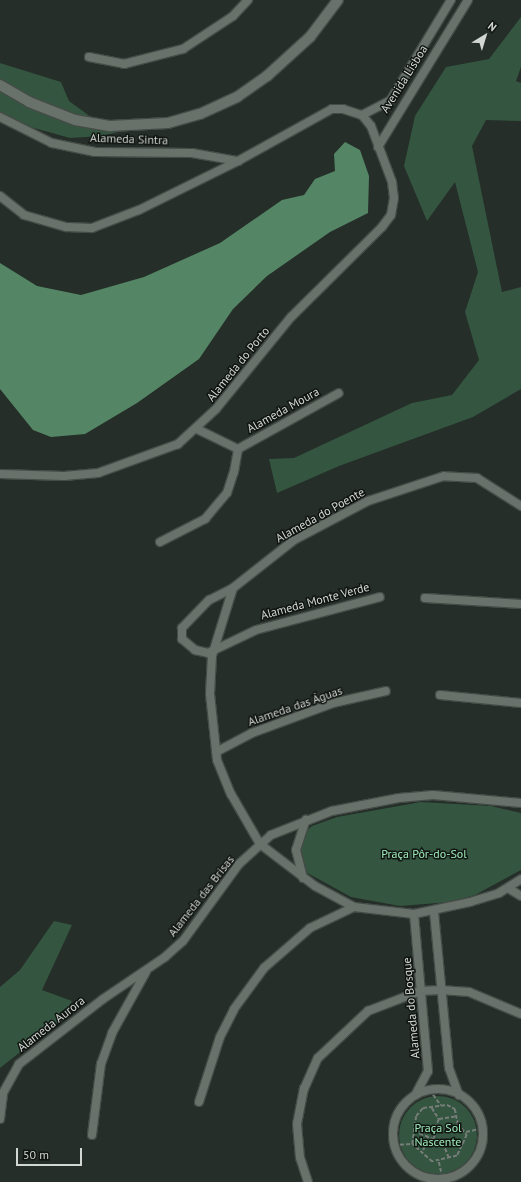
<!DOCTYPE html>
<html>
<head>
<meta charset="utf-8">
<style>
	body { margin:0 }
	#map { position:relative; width:521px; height:1182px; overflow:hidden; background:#252e28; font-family:"PT Sans",sans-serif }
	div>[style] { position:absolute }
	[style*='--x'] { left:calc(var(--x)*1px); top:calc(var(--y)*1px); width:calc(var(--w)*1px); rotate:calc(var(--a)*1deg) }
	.green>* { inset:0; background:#345540 }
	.round { border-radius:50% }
	.water>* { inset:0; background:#548666 }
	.path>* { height:1.5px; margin-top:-0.75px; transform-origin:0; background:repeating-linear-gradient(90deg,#767d78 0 4px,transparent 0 6px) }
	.roads { filter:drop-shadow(1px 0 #454c47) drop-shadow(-1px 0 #454c47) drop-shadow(0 1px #454c47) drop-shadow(0 -1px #454c47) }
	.street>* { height:8px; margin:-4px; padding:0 4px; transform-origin:4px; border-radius:4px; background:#68726b }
	.street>.ring { margin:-4px; padding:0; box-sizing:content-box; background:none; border:8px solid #68726b; border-radius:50% }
	.secondary>* { height:10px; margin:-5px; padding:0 5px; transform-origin:5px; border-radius:5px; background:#68726b }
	span { translate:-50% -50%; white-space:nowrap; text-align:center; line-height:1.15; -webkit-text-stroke:3px #111512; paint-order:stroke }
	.street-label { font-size:12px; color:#d2d7d3 }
	.park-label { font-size:12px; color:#9eecb9 }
	.north { position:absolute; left:465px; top:16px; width:40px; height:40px; -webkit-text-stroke:3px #111512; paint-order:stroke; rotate:38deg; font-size:11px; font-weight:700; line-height:16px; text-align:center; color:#d2d7d3 }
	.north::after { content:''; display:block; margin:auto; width:14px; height:18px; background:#d2d7d3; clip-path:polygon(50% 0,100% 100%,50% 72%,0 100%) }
	.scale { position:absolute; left:16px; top:1148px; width:66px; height:18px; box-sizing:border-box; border:2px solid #d2d7d3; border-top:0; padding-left:5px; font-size:12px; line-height:14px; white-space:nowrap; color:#d2d7d3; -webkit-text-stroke:3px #111512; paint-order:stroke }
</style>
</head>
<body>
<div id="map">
	<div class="green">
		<div style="clip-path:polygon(521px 17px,521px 67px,516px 81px,521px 83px,521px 121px,486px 120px,472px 146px,502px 292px,521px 287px,521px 389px,473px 417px,339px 466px,277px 493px,269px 459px,294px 458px,412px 403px,452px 395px,479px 360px,465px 312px,478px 272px,455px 182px,427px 221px,404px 166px,415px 116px,446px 67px,489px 59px)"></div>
		<div style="clip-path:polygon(0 63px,61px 82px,69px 101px,91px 117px,143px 126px,102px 136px,70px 138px,27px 126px,0 112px)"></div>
		<div style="clip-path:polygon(421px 802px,491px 806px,521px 813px,521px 870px,475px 895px,450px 902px,400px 906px,351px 897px,302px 870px,298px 859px,303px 834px,312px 826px,337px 817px)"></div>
		<div style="clip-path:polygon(54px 921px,72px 925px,42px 990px,72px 1001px,61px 1020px,0 1068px,0 987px,20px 970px)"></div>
		<div class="round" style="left:399px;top:1096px;width:78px;height:78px"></div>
	</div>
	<div class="water">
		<div style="clip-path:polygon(345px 142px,360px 150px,369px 176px,368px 213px,330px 232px,267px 276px,233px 309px,199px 359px,137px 403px,85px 434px,51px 437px,33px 430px,0 389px,0 263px,37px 286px,81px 295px,144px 277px,220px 243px,282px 200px,304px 195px,315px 179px,335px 171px,334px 154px)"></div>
	</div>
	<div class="path">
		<div style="--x:430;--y:1090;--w:19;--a:55"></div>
		<div style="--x:447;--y:1105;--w:9;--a:27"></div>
		<div style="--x:455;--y:1109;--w:15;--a:79"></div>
		<div style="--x:458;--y:1124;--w:14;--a:51"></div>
		<div style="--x:467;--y:1135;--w:23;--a:115"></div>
		<div style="--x:457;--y:1156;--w:26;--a:167"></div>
		<div style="--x:432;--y:1162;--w:27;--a:-138"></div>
		<div style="--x:412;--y:1144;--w:28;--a:-82"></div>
		<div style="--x:416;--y:1116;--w:11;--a:-49"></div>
		<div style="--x:423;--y:1108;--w:24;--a:-7"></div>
		<div style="--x:432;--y:1108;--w:13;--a:58"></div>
		<div style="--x:414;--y:1131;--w:30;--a:23"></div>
		<div style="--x:442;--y:1143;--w:21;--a:5"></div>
		<div style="--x:466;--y:1132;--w:17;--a:-13"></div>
		<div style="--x:434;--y:1138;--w:10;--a:-90"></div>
		<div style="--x:434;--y:1128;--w:10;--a:-61"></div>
		<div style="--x:439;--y:1119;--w:18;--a:-9"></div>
		<div style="--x:443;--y:1143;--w:16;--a:68"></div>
		<div style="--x:394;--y:1145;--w:18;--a:-3"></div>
		<div style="--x:423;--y:1150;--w:12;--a:-66"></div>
		<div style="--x:439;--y:1162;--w:17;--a:77"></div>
	</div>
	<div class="roads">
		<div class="street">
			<div style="--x:89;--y:57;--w:36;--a:11"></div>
			<div style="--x:124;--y:64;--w:61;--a:-14.3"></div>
			<div style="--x:183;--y:49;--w:60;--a:-33.4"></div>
			<div style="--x:233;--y:16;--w:22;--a:-47"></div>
			<div style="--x:362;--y:115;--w:31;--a:-27"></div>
			<div style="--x:390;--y:101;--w:118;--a:-58.9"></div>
			<div style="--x:0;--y:117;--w:58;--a:26.6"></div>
			<div style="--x:52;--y:143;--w:44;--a:11.8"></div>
			<div style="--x:95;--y:152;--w:97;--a:0.6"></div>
			<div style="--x:192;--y:153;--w:47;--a:9.9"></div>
			<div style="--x:378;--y:147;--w:172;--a:-58.5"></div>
			<div style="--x:0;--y:196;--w:31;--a:38"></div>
			<div style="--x:24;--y:215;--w:44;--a:15.9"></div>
			<div style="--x:66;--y:227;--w:26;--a:2"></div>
			<div style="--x:92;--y:228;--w:50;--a:-21"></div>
			<div style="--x:139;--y:210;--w:110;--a:-26.3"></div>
			<div style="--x:238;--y:161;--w:107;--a:-29"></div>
			<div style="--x:332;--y:109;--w:11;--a:0"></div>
			<div style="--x:343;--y:109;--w:20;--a:18"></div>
			<div style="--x:362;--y:115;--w:14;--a:51"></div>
			<div style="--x:371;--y:126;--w:60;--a:69.4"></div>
			<div style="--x:392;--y:182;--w:16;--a:83"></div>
			<div style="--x:394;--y:198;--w:17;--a:100"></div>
			<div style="--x:391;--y:215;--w:15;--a:127"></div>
			<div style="--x:382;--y:227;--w:128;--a:135.3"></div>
			<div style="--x:291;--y:317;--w:119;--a:129.2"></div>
			<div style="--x:216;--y:409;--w:52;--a:137.4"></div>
			<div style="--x:178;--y:444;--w:85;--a:160.1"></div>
			<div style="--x:98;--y:473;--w:34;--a:175"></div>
			<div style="--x:64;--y:476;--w:64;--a:-178.2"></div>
			<div style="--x:238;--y:449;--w:115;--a:-29"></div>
			<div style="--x:521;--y:506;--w:52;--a:-147.5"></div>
			<div style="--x:477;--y:478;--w:33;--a:-177"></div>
			<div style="--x:444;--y:476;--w:80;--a:161.8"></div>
			<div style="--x:368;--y:501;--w:84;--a:152.2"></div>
			<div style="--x:294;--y:540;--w:78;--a:141.8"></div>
			<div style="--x:233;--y:588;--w:71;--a:107.2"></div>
			<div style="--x:212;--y:656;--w:38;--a:93"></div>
			<div style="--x:210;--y:694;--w:66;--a:83.9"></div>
			<div style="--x:217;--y:760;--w:37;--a:68"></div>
			<div style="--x:231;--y:794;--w:58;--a:59.9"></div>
			<div style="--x:260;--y:844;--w:69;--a:37.4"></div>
			<div style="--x:315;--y:886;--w:44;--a:28.3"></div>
			<div style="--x:354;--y:907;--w:60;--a:6.7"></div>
			<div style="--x:414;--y:914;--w:57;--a:-12.1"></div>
			<div style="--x:470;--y:902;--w:30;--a:-17"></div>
			<div style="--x:499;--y:893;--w:26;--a:-32"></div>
			<div style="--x:160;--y:542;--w:51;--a:-27.1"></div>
			<div style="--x:205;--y:519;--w:34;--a:-50"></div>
			<div style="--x:227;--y:493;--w:22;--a:-72"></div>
			<div style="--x:234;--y:472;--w:23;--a:-80"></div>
			<div style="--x:238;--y:449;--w:46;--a:-154"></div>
			<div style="--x:233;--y:588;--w:27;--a:153"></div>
			<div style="--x:209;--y:600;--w:39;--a:134"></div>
			<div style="--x:182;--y:628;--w:11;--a:90"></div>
			<div style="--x:182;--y:639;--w:17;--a:40"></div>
			<div style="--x:195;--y:650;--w:13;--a:13"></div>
			<div style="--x:208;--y:653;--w:53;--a:-25.6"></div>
			<div style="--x:256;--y:630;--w:128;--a:-14.9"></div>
			<div style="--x:425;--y:598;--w:96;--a:3.6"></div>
			<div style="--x:440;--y:695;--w:81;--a:5.6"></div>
			<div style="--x:216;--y:752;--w:41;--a:-27.8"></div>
			<div style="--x:252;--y:733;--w:86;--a:-20.3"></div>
			<div style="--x:333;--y:703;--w:54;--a:-12.8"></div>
			<div style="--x:303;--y:878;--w:29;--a:-104"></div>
			<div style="--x:296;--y:850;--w:32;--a:-72"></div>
			<div style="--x:508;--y:888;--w:15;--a:32"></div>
			<div style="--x:434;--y:912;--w:157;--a:84.5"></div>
			<div style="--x:449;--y:1068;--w:29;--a:70"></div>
			<div style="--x:414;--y:914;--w:158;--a:84.9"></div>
			<div style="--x:428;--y:1071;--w:27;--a:118"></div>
			<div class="ring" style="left:393px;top:1089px;width:82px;height:82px"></div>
			<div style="--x:199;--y:1102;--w:68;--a:-72.1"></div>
			<div style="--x:220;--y:1037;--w:31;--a:-63"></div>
			<div style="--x:234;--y:1009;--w:51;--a:-53.8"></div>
			<div style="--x:264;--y:968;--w:61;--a:-41"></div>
			<div style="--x:310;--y:928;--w:49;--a:-25.5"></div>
			<div style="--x:0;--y:1119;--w:26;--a:-83"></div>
			<div style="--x:3;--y:1093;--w:33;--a:-61"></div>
			<div style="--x:19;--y:1064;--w:106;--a:-37.7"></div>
			<div style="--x:103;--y:999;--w:75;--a:-34.1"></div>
			<div style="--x:165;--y:957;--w:24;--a:-42"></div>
			<div style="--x:183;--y:941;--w:95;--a:-54"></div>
			<div style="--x:239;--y:864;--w:43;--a:-42.2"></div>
			<div style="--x:271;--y:835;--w:66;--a:-21.5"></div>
			<div style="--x:332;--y:811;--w:68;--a:-11"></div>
			<div style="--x:399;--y:798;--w:34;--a:-5"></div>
			<div style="--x:433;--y:795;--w:88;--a:5.2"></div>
			<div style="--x:92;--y:1135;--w:72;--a:-82.8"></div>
			<div style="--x:101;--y:1064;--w:33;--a:-70"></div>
			<div style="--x:112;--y:1033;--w:70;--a:-60.9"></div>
			<div style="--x:308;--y:1182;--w:25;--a:-108"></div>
			<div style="--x:300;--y:1158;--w:34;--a:-95"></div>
			<div style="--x:297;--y:1124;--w:36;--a:-79"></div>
			<div style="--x:304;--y:1089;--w:34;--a:-66"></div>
			<div style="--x:318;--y:1058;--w:69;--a:-43.2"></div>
			<div style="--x:368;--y:1011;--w:56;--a:-21"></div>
			<div style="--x:420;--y:991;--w:21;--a:-3"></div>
			<div style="--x:441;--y:990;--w:28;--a:4"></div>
			<div style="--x:469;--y:992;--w:56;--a:22.9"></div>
		</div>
		<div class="secondary">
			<div style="--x:0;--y:85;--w:34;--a:30"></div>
			<div style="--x:29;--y:102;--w:49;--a:21.4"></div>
			<div style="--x:75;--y:120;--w:36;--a:10"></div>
			<div style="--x:110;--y:126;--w:58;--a:-3"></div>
			<div style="--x:168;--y:123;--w:33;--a:-16"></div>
			<div style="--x:200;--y:114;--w:41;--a:-24.7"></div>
			<div style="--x:237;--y:97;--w:37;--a:-35"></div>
			<div style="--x:267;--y:76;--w:58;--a:-42.2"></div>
			<div style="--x:310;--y:37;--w:46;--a:-52.9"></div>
		</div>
	</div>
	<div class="street-label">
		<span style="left:404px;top:79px;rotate:-58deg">Avenida Lisboa</span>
		<span style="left:129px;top:139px;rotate:2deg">Alameda Sintra</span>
		<span style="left:238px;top:364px;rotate:-51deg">Alameda do Porto</span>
		<span style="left:283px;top:410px;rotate:-29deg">Alameda Moura</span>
		<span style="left:320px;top:515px;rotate:-29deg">Alameda do Poente</span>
		<span style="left:315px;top:601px;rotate:-15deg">Alameda Monte Verde</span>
		<span style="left:295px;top:706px;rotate:-19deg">Alameda das Águas</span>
		<span style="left:201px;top:896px;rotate:-52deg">Alameda das Brisas</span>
		<span style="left:411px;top:1008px;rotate:-95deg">Alameda do Bosque</span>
		<span style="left:51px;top:1024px;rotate:-38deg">Alameda Aurora</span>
	</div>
	<div class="park-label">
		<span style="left:424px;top:854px">Praça Pôr-do-Sol</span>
		<span style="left:438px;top:1135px">Praça Sol<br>Nascente</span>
	</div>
	<div class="north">N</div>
	<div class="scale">50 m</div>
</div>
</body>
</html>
